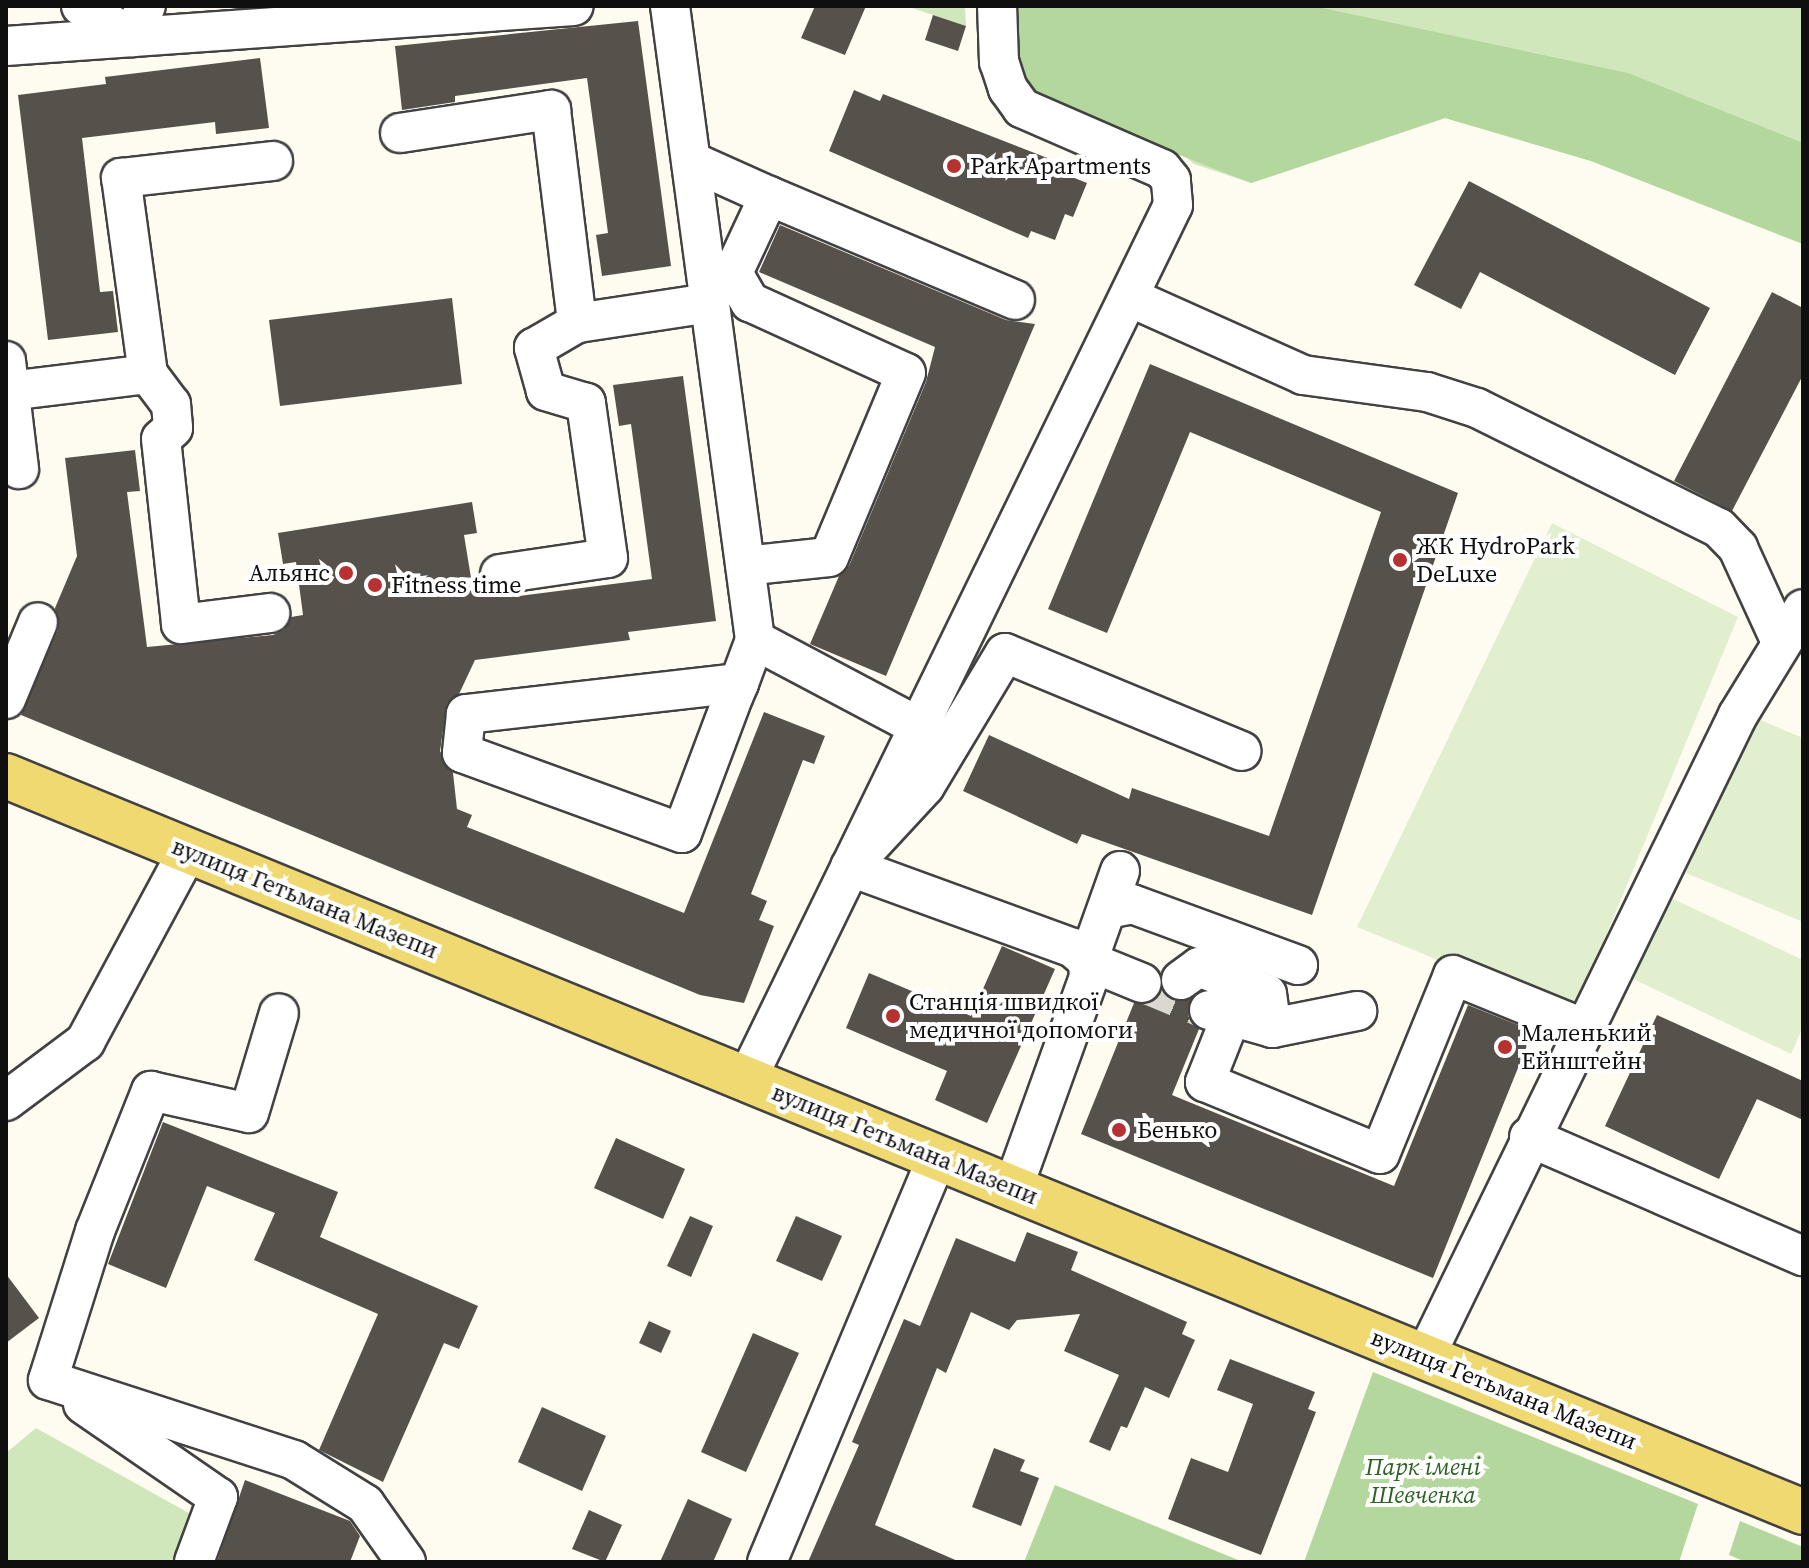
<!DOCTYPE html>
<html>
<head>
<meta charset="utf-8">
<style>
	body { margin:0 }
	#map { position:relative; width:1809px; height:1568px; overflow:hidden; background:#fefcf1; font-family:"Source Serif 4",serif }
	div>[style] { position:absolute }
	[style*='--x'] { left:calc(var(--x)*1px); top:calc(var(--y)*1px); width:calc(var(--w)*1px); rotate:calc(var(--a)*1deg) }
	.green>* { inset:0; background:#d0e7bc }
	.forest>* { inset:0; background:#b3d79d }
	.pitch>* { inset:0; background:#e1efce }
	.building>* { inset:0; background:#57514c }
	.minor-tunnel>* { height:38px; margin-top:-19px; transform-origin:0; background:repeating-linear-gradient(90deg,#dad8cf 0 38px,transparent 0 57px) }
	.roads { filter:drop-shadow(2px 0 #424242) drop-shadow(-2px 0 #424242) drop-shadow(0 2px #424242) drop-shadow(0 -2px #424242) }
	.minor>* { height:38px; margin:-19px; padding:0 19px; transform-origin:19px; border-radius:19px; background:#fff }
	.major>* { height:44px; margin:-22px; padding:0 22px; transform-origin:22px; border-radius:22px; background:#f0d970 }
	.dots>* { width:22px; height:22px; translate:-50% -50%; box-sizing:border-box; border:4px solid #fff; border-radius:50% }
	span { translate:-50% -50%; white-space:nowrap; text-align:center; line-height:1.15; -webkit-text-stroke:8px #fff; paint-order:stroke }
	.poi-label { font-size:24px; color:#0f0f0f }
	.left { translate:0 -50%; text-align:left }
	.right { translate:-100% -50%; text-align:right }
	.street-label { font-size:24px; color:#0f0f0f }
	.park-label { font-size:24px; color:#2c6323; font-style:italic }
	.frame { position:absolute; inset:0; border:8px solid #0f0f0f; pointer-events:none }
</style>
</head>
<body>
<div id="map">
	<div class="green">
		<div style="clip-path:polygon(906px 6px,965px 6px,966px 26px)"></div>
		<div style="clip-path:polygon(1005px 6px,1803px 6px,1803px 244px,1591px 161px,1445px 118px,1251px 183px,1194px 164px)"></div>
		<div style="clip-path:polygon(36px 1428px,196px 1517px,179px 1562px,6px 1562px,6px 1453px)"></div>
	</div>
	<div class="forest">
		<div style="clip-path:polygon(1005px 6px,1313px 6px,1628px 73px,1803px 143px,1803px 244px,1591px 161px,1445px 118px,1251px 183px,1044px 102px,1020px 78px)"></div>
		<div style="clip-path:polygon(1373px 1372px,1698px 1504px,1679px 1562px,1304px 1562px)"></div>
		<div style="clip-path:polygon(1055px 1485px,1243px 1562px,1024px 1562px)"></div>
		<div style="clip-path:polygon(1740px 1521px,1803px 1547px,1803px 1562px,1746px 1562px,1729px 1555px)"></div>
	</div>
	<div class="pitch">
		<div style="clip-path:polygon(1552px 523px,1738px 617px,1573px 1015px,1357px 927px)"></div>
		<div style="clip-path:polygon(1751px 716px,1803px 738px,1803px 922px,1686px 873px)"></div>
		<div style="clip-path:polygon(1665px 895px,1803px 960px,1803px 1027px,1791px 1054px,1627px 976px)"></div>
	</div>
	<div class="building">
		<div style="clip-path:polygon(815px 6px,866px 6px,845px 55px,801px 38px)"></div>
		<div style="clip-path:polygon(933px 15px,966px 26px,958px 51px,925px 40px)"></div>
		<div style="clip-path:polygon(638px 21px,671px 266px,602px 276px,596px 235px,608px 233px,587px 78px,455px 96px,455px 102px,402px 110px,395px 46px)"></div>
		<div style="clip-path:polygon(260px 58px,269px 128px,216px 134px,215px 122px,82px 138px,100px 292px,113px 291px,118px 332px,48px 340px,18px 95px,106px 84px,105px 77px)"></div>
		<div style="clip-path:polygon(854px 90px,880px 101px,883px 94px,1050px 159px,1047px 167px,1087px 183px,1073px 217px,1065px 214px,1055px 240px,1031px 231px,1028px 238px,829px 151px)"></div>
		<div style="clip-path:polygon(1469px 181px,1710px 308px,1675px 375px,1480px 272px,1461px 309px,1414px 285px)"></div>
		<div style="clip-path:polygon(780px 225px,1006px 320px,1035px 324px,886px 676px,810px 644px,839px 576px,849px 566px,926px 382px,935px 347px,759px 272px)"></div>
		<div style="clip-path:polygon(1772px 292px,1803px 308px,1803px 375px,1732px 511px,1674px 481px)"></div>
		<div style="clip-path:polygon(452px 298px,462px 384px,280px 406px,269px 320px)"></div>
		<div style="clip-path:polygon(1150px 364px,1458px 493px,1312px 915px,1082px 834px,1077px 844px,963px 791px,989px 735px,1129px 799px,1132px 788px,1269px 836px,1381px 512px,1190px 432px,1107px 633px,1048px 609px)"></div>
		<div style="clip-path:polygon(683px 376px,716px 621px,628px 632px,630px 640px,475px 660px,459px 694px,447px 703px,440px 751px,453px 773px,457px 809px,472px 815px,467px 827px,684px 913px,764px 712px,825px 736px,814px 764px,803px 760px,751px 894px,767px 901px,759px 920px,774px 926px,744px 1003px,700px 995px,21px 715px,58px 630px,55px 608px,77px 556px,65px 458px,135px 450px,140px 491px,127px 492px,147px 647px,273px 635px,284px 630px,291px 617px,303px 615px,296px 562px,283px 564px,278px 533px,472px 502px,477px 533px,464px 535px,473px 590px,519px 596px,652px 579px,631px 424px,619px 426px,613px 385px)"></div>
		<div style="clip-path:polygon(1002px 946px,1055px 969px,987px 1123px,935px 1100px,947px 1071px,846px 1028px,869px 973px,971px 1016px)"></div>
		<div style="clip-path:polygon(1162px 991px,1173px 1000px,1191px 999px,1188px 1016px,1199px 1029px,1172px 1095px,1394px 1186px,1468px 1005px,1533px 1031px,1433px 1278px,1081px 1134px,1134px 1003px,1155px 1001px)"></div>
		<div style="clip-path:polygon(1657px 1015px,1803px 1081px,1803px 1120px,1757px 1099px,1719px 1179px,1605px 1126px)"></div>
		<div style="clip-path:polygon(163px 1122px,338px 1192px,320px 1237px,478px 1306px,459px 1349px,444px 1343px,383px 1482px,319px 1450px,378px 1314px,254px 1260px,275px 1213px,207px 1186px,166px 1288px,108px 1264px)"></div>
		<div style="clip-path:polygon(616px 1138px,685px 1169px,663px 1219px,594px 1188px)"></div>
		<div style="clip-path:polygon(690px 1216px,713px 1226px,691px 1277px,667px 1266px)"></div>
		<div style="clip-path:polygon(796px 1216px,842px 1236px,822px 1281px,776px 1261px)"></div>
		<div style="clip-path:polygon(1027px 1232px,1078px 1252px,1071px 1270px,1187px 1322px,1182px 1334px,1195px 1340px,1169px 1398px,1145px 1387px,1127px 1428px,1121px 1426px,1110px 1451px,1089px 1442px,1119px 1375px,1064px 1351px,1080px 1314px,1017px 1320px,1009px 1330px,971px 1312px,946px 1373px,937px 1368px,875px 1525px,960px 1562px,808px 1562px,859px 1445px,852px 1442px,904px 1319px,920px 1326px,956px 1238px,1015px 1262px)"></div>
		<div style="clip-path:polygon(6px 1274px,39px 1318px,6px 1343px)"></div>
		<div style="clip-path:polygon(649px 1321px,671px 1331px,661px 1353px,639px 1343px)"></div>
		<div style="clip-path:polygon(753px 1333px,799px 1353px,746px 1472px,701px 1452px)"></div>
		<div style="clip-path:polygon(1230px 1359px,1315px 1392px,1308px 1409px,1316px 1412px,1261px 1555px,1168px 1519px,1191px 1458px,1228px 1472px,1253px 1404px,1217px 1390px)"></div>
		<div style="clip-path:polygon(542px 1407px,606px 1436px,582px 1491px,518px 1462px)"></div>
		<div style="clip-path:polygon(994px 1448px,1025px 1460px,1020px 1471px,1039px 1478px,1021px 1526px,972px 1507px)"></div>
		<div style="clip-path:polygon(245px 1480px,350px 1521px,360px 1536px,350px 1562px,217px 1562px)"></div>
		<div style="clip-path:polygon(688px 1499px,732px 1519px,713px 1562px,660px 1562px)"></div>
		<div style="clip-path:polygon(589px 1510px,622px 1525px,605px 1562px,572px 1549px)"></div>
	</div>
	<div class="minor-tunnel">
		<div style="--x:1142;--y:983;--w:70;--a:22.6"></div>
	</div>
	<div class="roads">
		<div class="minor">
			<div style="--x:81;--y:6;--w:60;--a:31.3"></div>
			<div style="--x:132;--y:37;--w:34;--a:-66"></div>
			<div style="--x:670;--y:6;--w:640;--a:82.36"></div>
			<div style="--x:755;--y:640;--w:186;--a:27.9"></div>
			<div style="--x:6;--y:46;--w:569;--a:-4.03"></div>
			<div style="--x:400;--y:133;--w:153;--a:-8.7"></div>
			<div style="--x:551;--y:110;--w:215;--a:83"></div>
			<div style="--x:577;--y:323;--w:134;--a:-8.6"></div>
			<div style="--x:691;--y:161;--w:85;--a:24.2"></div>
			<div style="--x:769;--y:196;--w:85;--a:115.1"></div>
			<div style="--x:733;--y:273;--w:34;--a:60"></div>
			<div style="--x:750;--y:302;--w:171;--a:24.5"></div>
			<div style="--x:906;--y:373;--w:199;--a:112.7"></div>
			<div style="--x:829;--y:557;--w:84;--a:173.9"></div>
			<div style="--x:769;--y:196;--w:267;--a:22.9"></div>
			<div style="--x:1129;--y:297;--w:191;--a:24.1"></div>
			<div style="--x:1303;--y:375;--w:125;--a:7.8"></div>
			<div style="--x:1427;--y:392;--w:52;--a:17.7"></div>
			<div style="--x:1477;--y:408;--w:270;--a:26.4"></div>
			<div style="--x:1719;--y:528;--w:28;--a:46"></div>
			<div style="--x:1738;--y:548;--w:103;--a:65.4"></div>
			<div style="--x:6;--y:361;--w:109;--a:83.1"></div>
			<div style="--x:148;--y:374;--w:38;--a:53"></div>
			<div style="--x:171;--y:404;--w:24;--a:85"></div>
			<div style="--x:173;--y:428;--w:16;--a:137"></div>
			<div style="--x:161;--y:439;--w:186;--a:83.8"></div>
			<div style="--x:181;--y:624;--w:90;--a:-7"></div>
			<div style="--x:10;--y:391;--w:139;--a:-7"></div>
			<div style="--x:148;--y:374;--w:198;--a:-97.8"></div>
			<div style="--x:121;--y:178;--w:153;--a:-6.4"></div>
			<div style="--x:500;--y:574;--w:109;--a:-8.4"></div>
			<div style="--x:608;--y:558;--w:157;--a:-98.1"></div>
			<div style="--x:586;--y:403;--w:42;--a:-163.3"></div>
			<div style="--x:546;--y:391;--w:45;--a:-105.6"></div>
			<div style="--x:534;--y:348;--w:50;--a:-30.2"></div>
			<div style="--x:739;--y:683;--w:275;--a:173.5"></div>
			<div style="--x:466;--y:714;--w:39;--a:96"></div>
			<div style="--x:462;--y:753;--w:234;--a:20"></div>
			<div style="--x:682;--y:833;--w:147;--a:-69.4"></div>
			<div style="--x:734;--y:695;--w:13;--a:-67"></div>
			<div style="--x:739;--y:683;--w:46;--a:-69.6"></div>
			<div style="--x:6;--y:699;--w:83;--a:-67.4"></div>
			<div style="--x:1120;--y:871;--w:96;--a:109.6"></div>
			<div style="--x:1088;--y:961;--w:58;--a:22.2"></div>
			<div style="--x:1107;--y:909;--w:25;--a:-11"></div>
			<div style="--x:1132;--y:904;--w:177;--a:20.2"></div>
			<div style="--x:1181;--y:980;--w:22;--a:-36"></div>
			<div style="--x:1199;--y:967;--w:73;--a:21.7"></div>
			<div style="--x:1267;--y:994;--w:34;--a:82"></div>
			<div style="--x:1209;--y:1010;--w:66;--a:15.9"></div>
			<div style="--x:1272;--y:1028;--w:87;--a:-11.3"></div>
			<div style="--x:1230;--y:1019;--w:68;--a:111.6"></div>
			<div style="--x:1205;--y:1082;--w:189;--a:22.4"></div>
			<div style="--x:1380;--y:1154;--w:193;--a:-67.8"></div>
			<div style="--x:1453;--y:975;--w:140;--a:22.2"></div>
			<div style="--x:747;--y:1079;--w:972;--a:-64.01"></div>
			<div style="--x:1173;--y:205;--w:25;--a:-95"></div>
			<div style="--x:1171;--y:180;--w:14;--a:-129"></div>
			<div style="--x:1162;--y:169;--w:153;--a:-156.5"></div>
			<div style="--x:1022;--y:108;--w:24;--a:-126"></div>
			<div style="--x:1008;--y:89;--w:28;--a:-108"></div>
			<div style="--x:999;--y:62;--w:56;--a:-92"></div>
			<div style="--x:6;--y:1101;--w:99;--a:-36.8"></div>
			<div style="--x:85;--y:1042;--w:217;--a:-61.7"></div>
			<div style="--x:1529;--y:1137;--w:299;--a:23.5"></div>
			<div style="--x:1013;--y:1188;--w:224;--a:-70.2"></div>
			<div style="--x:1089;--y:977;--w:16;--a:-94"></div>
			<div style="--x:1088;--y:961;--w:20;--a:-139"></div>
			<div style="--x:1073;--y:948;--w:237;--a:-160"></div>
			<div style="--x:850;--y:867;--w:110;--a:-47.2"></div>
			<div style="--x:925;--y:786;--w:155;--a:-59"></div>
			<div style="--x:1005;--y:653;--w:256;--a:22.5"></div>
			<div style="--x:1425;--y:1357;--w:714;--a:-64.01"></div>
			<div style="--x:1738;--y:715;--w:124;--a:-58.5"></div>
			<div style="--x:48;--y:1380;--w:156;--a:-72.5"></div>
			<div style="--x:95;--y:1231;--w:151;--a:-68.2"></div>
			<div style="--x:151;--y:1091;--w:100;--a:12.7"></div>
			<div style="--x:249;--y:1113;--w:104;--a:-73.3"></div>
			<div style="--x:48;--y:1380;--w:259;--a:18"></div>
			<div style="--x:294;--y:1460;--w:84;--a:31.8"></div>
			<div style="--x:365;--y:1504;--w:71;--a:54.7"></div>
			<div style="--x:83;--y:1404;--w:164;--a:34.6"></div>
			<div style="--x:218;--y:1497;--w:69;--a:110.3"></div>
			<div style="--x:767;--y:1562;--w:439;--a:-67.2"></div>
		</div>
		<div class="major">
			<div style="--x:6;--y:776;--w:1942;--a:22.27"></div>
		</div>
	</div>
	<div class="dots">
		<div style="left:954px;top:166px;background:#b6312f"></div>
		<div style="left:1400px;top:560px;background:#b6312f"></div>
		<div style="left:346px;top:573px;background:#b6312f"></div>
		<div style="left:375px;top:585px;background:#b6312f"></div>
		<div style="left:893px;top:1016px;background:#b6312f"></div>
		<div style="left:1505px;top:1047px;background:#b6312f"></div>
		<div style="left:1119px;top:1130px;background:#b6312f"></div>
	</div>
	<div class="poi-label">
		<span class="left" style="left:970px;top:166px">Park Apartments</span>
		<span class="left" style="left:1416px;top:560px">ЖК HydroPark<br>DeLuxe</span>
		<span class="right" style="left:330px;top:573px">Альянс</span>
		<span class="left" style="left:391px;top:585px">Fitness time</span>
		<span class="left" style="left:909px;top:1016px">Станція швидкої<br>медичної допомоги</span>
		<span class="left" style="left:1521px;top:1047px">Маленький<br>Ейнштейн</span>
		<span class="left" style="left:1137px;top:1130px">Бенько</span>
	</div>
	<div class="street-label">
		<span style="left:305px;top:898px;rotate:22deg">вулиця Гетьмана Мазепи</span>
		<span style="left:905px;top:1144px;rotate:22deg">вулиця Гетьмана Мазепи</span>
		<span style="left:1504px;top:1389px;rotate:22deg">вулиця Гетьмана Мазепи</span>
	</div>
	<div class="park-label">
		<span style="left:1423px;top:1481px">Парк імені<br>Шевченка</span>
	</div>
	<div class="frame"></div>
</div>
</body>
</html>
